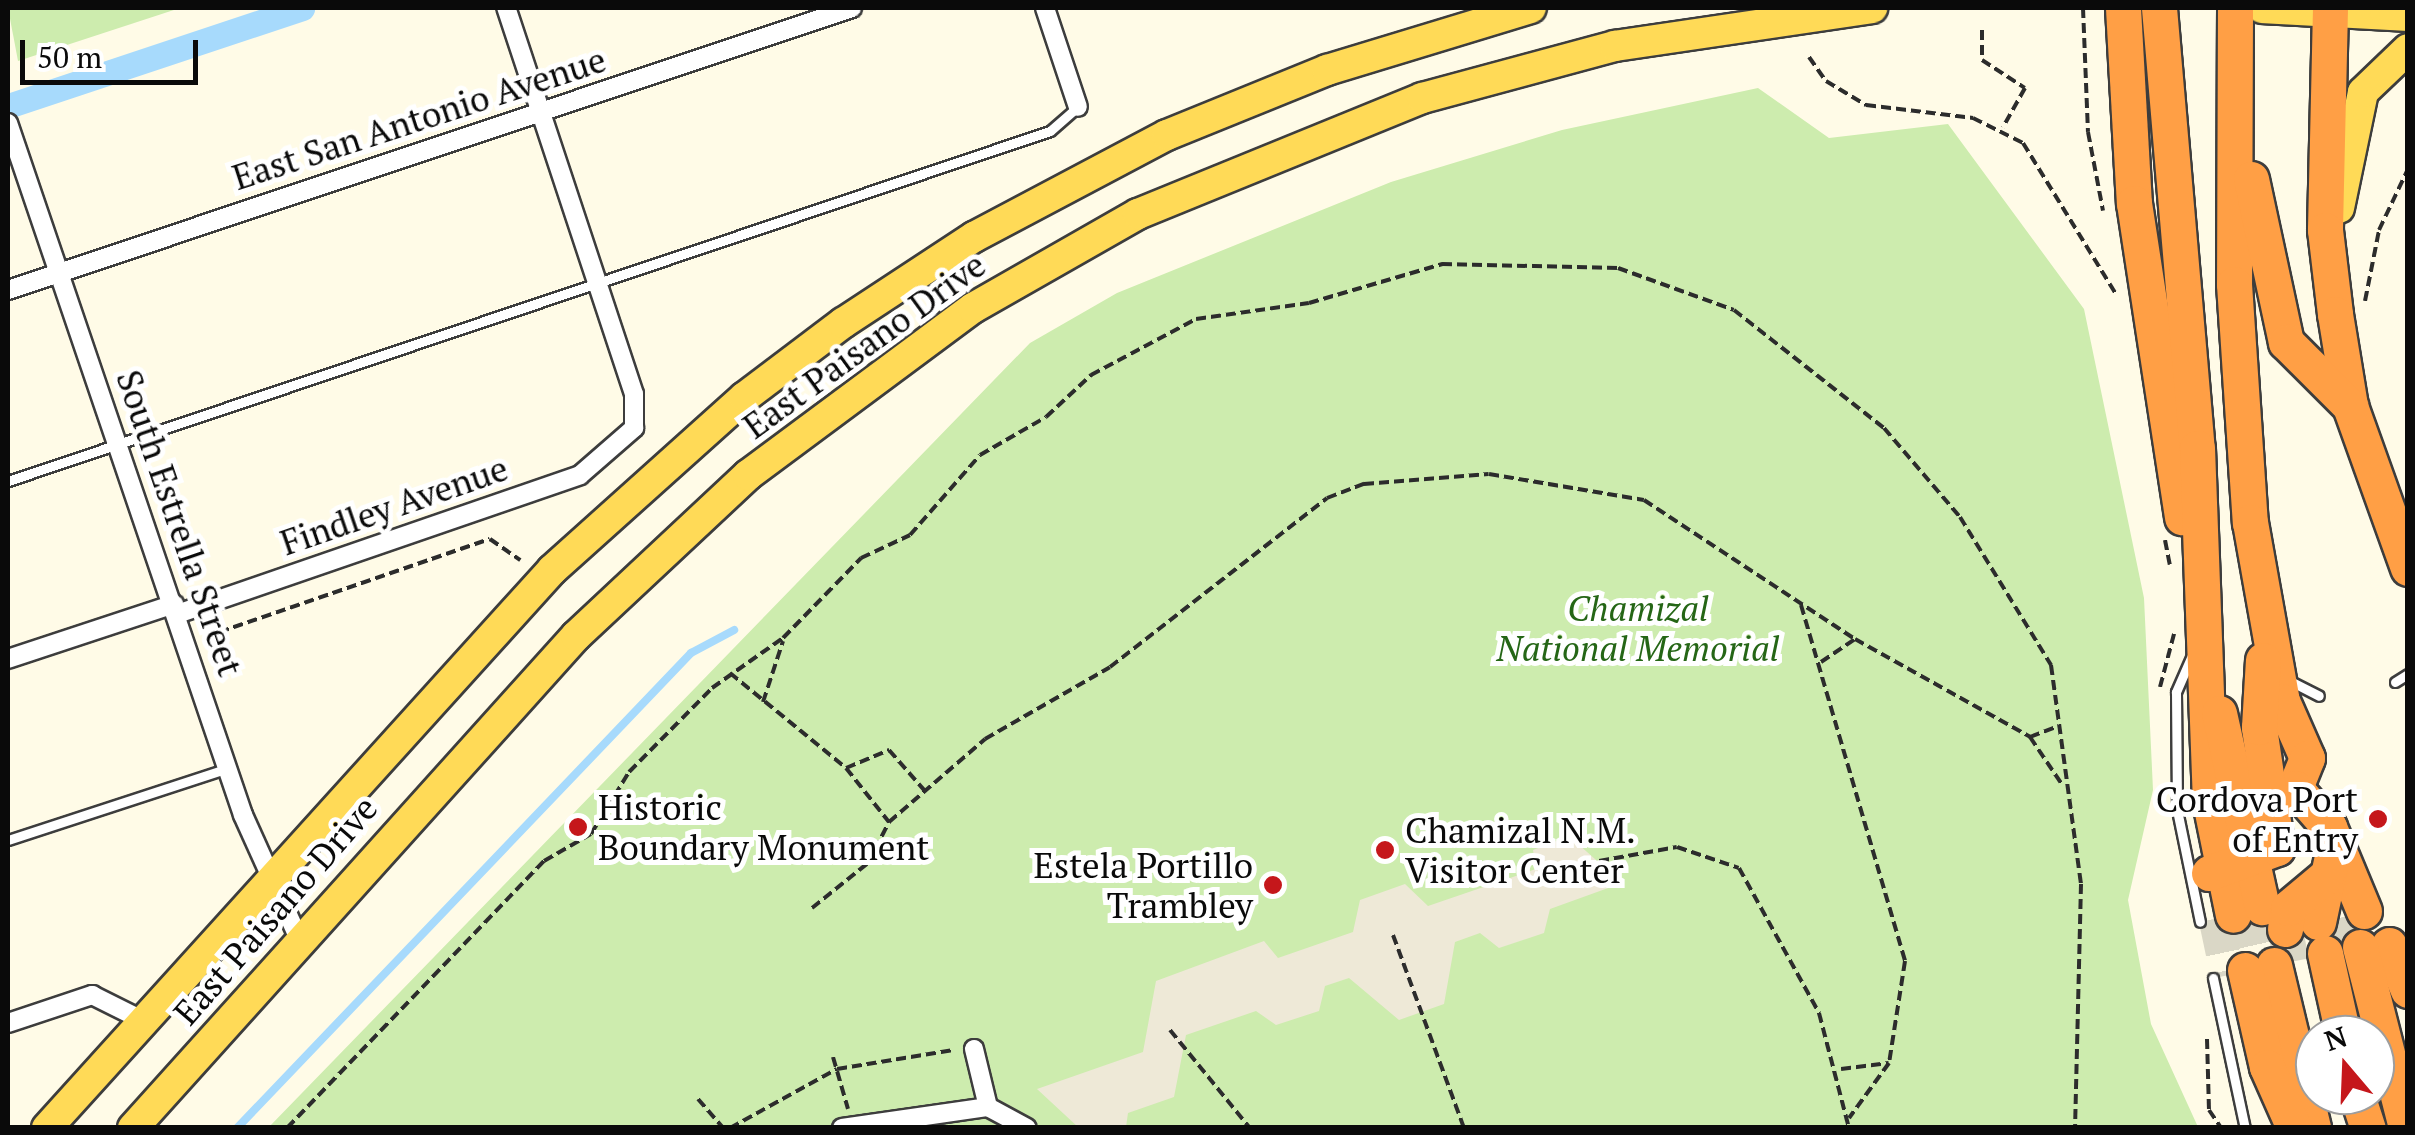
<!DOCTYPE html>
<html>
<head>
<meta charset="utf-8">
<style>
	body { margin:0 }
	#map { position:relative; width:2415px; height:1135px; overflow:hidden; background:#fffbe7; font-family:"PT Serif",serif }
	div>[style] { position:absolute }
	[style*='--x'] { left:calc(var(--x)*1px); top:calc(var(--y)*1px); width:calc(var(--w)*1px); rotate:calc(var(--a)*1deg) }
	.green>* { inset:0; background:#cdecae }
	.plaza>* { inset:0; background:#eee9d7 }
	.stream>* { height:8px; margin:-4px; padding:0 4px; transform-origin:4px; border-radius:4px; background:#a7dafc }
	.canal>* { height:25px; margin:-12.5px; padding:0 12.5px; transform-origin:12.5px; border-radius:12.5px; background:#a7dafc }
	.highway-tunnel>* { height:35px; margin-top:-17.5px; transform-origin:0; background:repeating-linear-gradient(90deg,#dad7c6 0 35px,transparent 0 53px) }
	.path>* { height:4px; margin-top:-2px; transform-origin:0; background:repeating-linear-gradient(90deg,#2c2c2c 0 10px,transparent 0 15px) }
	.roads { filter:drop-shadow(2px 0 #3d3d3d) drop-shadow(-2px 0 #3d3d3d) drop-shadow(0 2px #3d3d3d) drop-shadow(0 -2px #3d3d3d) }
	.lane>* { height:9px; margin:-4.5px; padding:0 4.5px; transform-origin:4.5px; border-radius:4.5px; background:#fff }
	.street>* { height:18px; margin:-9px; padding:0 9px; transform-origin:9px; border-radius:9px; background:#fff }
	.primary>* { height:30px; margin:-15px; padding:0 15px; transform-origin:15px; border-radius:15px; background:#ffda57 }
	.highway>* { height:35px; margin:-17.5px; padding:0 17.5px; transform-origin:17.5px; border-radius:17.5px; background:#ff9f45 }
	.dots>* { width:28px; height:28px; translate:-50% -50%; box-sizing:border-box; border:5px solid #fff; border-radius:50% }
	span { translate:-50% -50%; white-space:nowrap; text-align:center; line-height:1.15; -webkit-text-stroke:10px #fff; paint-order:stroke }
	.street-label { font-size:35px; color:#0a0a0a }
	.park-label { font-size:35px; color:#256616; font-style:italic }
	.poi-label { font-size:35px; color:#0a0a0a }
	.right { translate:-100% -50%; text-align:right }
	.left { translate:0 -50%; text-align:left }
	.frame { position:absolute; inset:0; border:10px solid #0a0a0a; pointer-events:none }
	.north { position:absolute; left:2295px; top:1015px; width:100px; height:100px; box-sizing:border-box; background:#fff; border:2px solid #9d9d9d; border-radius:50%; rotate:341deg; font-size:28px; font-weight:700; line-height:40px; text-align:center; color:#0a0a0a }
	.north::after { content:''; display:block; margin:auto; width:35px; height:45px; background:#c5171b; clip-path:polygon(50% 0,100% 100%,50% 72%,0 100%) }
	.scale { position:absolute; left:20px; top:40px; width:178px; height:45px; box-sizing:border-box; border:5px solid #0a0a0a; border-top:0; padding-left:12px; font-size:30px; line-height:35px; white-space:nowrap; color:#0a0a0a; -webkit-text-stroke:8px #fff; paint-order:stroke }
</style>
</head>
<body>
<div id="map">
	<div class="green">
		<div style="clip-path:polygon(8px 8px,180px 8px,18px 61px)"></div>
		<div style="clip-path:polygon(1758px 88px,1829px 138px,1948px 124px,2084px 309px,2144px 598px,2153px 790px,2128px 900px,2151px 1024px,2198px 1127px,268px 1128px,1030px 343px,1117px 293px,1391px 182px,1562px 130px)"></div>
	</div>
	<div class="plaza">
		<div style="clip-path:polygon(1569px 836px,1622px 883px,1550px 909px,1544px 933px,1499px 948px,1480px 933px,1455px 942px,1444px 1004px,1399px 1020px,1349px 978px,1325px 986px,1319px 1011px,1276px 1025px,1256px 1011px,1186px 1035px,1174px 1097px,1128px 1113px,1126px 1127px,1078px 1127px,1037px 1089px,1143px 1052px,1156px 981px,1264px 941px,1278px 958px,1353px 932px,1360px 900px,1405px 884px,1428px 906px,1536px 869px,1533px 850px)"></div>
	</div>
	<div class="stream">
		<div style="--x:237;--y:1128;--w:657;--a:-46.29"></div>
		<div style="--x:691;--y:653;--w:49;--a:-28.1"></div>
	</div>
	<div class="canal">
		<div style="--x:8;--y:106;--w:310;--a:-18.4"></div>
	</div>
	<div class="highway-tunnel">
		<div style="--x:2249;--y:910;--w:59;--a:77.4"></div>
		<div style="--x:2216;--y:918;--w:58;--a:78.1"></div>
		<div style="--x:2336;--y:918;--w:33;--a:78"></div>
		<div style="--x:2285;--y:929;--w:33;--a:78"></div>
	</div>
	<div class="path">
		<div style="--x:2083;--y:8;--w:124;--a:87.7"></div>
		<div style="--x:2088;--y:132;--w:80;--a:79.2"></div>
		<div style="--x:1982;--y:30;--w:30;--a:90"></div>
		<div style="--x:1982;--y:60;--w:51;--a:33.1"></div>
		<div style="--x:2025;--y:88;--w:45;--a:119.4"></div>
		<div style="--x:1809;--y:57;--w:29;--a:55"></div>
		<div style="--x:1826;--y:81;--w:47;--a:31"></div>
		<div style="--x:1866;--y:105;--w:108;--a:6.9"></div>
		<div style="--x:1973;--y:118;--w:56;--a:26.6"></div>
		<div style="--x:2023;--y:143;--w:177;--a:58.4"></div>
		<div style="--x:2365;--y:301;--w:72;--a:-78.8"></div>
		<div style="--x:2379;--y:230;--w:68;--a:-64.6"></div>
		<div style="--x:2165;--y:540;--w:25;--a:79"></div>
		<div style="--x:1801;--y:605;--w:371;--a:73.7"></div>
		<div style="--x:1905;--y:961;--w:103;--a:98.9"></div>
		<div style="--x:1889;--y:1063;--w:68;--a:126"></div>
		<div style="--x:205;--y:637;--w:301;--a:-19"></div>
		<div style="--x:490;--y:539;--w:37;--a:35"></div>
		<div style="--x:1821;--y:662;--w:40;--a:-34"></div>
		<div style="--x:730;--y:673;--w:150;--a:39.3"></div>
		<div style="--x:846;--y:768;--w:69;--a:51.5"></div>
		<div style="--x:2160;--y:687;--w:55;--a:-75.2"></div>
		<div style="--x:763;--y:702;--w:64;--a:-71.8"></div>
		<div style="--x:2030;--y:737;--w:31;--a:-21"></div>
		<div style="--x:846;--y:768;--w:47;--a:-22.7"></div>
		<div style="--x:889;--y:750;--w:55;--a:48.7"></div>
		<div style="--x:1599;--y:861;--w:79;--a:-10.2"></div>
		<div style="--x:1677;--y:847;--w:65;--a:18.7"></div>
		<div style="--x:1739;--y:868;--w:166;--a:61.1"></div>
		<div style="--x:1819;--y:1013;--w:119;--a:75.4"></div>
		<div style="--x:812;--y:908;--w:72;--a:-38.8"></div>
		<div style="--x:868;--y:863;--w:46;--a:-62.9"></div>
		<div style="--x:889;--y:822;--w:127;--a:-40.8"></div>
		<div style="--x:985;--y:739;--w:144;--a:-29.9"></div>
		<div style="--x:1110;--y:667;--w:275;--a:-37.9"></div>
		<div style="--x:1327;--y:498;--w:40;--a:-21"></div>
		<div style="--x:1364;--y:484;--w:125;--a:-4.6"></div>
		<div style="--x:1489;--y:474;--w:157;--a:9.5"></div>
		<div style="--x:1644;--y:500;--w:253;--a:33.4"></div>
		<div style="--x:1855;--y:639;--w:201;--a:29.2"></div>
		<div style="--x:2030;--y:737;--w:59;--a:56"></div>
		<div style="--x:1393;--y:935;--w:206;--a:69.8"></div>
		<div style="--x:1170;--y:1030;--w:127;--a:50.8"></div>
		<div style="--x:2207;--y:1039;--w:71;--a:88.4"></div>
		<div style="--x:2209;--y:1110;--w:22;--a:56"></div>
		<div style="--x:833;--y:1057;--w:54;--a:73.9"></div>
		<div style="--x:1841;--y:1069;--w:48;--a:-7.1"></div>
		<div style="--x:698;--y:1099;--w:38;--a:49"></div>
		<div style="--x:287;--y:1128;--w:371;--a:-46.1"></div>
		<div style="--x:544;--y:861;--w:54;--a:-29.9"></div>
		<div style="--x:591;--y:834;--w:73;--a:-58.5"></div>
		<div style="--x:629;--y:772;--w:118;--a:-45.3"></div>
		<div style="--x:712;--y:688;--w:87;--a:-35.2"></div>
		<div style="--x:783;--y:638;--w:112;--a:-45.7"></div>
		<div style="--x:861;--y:558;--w:54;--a:-25.1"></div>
		<div style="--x:910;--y:535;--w:106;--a:-48.8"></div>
		<div style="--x:980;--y:455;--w:76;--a:-29.9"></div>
		<div style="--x:1046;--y:417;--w:62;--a:-43"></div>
		<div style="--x:1091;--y:375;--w:119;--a:-28.1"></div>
		<div style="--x:1196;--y:319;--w:114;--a:-8.1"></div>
		<div style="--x:1309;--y:303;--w:139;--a:-16.3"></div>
		<div style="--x:1442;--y:264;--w:176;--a:1.3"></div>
		<div style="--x:1618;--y:268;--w:123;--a:19.9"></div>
		<div style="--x:1734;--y:310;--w:191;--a:38.2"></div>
		<div style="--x:1884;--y:428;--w:117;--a:49.5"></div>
		<div style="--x:1960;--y:517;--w:174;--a:58.4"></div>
		<div style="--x:2051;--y:665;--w:221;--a:82.2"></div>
		<div style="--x:2081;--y:884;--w:244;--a:91.4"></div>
		<div style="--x:730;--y:1128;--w:122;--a:-28.9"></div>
		<div style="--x:837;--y:1069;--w:118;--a:-9.3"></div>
	</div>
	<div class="roads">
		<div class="lane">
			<div style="--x:8;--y:481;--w:1099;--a:-18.57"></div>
			<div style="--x:1050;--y:131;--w:37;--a:-41"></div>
			<div style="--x:2193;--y:653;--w:43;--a:113.6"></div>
			<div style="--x:2176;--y:692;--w:118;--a:89.5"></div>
			<div style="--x:2177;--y:810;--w:114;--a:78.4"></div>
			<div style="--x:2292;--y:682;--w:30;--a:27"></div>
			<div style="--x:2395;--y:682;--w:15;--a:-32"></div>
			<div style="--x:8;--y:840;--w:231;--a:-18.1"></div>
			<div style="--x:2213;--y:978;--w:153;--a:78"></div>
		</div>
		<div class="street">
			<div style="--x:1045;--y:8;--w:104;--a:71.6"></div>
			<div style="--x:8;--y:123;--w:731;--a:71.24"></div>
			<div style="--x:243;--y:815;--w:136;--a:65.7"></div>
			<div style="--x:8;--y:290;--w:890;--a:-18.48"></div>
			<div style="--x:177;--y:614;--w:426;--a:-19"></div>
			<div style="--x:580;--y:475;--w:72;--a:-41"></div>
			<div style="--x:634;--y:428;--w:34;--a:-90"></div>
			<div style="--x:634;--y:394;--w:407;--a:-108.3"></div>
			<div style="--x:8;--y:659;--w:175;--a:-18.3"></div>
			<div style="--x:8;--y:1023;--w:89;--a:-18.4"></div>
			<div style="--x:92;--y:995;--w:56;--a:26.6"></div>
			<div style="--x:974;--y:1049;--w:60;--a:76.4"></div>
			<div style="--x:842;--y:1128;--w:148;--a:-8.2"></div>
			<div style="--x:988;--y:1107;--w:44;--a:28.3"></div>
		</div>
		<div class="primary">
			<div style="--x:2262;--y:8;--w:146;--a:3.1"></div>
			<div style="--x:2339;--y:208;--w:118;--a:-78.3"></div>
			<div style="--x:2363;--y:92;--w:62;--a:-43.7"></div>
			<div style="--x:47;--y:1128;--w:753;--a:-47.85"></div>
			<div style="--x:552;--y:570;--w:259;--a:-41.9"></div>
			<div style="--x:745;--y:397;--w:123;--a:-37.1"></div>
			<div style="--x:843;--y:323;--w:157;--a:-33.3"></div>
			<div style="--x:974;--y:237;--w:218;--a:-27.9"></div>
			<div style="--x:1167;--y:135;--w:173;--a:-22.1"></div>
			<div style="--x:1327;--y:70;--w:213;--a:-16.9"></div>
			<div style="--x:133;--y:1128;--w:662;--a:-48"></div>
			<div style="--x:576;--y:636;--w:236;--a:-43.1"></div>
			<div style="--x:748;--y:475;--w:280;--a:-36.6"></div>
			<div style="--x:973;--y:308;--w:190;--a:-29.7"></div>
			<div style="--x:1138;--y:214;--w:307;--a:-22.2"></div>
			<div style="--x:1422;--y:98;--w:200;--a:-15.1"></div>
			<div style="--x:1615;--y:46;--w:260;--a:-8.4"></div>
		</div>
		<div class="highway">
			<div style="--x:2123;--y:8;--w:195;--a:86.8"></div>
			<div style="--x:2134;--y:203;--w:318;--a:81.3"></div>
			<div style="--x:2159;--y:8;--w:442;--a:85.1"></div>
			<div style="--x:2197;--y:448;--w:354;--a:87.9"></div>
			<div style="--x:2210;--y:802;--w:115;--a:78.5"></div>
			<div style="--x:2235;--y:8;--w:276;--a:90.2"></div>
			<div style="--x:2234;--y:284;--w:239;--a:86.2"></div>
			<div style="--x:2250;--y:522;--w:182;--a:79.9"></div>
			<div style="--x:2282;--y:701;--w:62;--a:66.3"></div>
			<div style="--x:2307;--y:758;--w:32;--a:112"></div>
			<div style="--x:2295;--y:788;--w:52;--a:48.9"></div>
			<div style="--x:2329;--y:827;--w:91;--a:67.4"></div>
			<div style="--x:2330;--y:8;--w:222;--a:91.3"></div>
			<div style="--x:2325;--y:230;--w:85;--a:83.2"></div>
			<div style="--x:2335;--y:314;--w:93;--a:80.7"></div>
			<div style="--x:2350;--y:406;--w:172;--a:70.3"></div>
			<div style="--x:2251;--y:179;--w:167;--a:77.9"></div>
			<div style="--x:2286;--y:342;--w:91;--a:45"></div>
			<div style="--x:2219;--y:713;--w:199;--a:77.5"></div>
			<div style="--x:2209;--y:873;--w:72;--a:-20.2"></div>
			<div style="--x:2277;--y:848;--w:122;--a:-98.5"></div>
			<div style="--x:2259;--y:727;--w:67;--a:-86.6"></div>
			<div style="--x:2318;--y:922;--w:82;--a:-78"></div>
			<div style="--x:2285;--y:929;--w:21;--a:-82"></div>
			<div style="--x:2288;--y:908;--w:50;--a:-40.1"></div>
			<div style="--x:2389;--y:945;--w:49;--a:67.1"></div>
			<div style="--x:2360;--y:947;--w:187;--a:75.7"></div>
			<div style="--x:2325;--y:953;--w:84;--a:77.6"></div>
			<div style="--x:2274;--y:965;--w:168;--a:76.5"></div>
			<div style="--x:2245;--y:970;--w:99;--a:77.2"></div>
			<div style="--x:2267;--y:1067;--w:67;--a:66.1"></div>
			<div style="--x:2357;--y:1095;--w:35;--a:72"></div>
		</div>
	</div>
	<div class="dots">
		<div style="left:2378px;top:819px;background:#c5171b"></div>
		<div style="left:578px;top:827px;background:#c5171b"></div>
		<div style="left:1385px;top:850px;background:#c5171b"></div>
		<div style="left:1273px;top:885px;background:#c5171b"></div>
	</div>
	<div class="street-label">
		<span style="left:419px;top:118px;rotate:-18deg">East San Antonio Avenue</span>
		<span style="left:864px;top:345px;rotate:-36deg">East Paisano Drive</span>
		<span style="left:394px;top:505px;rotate:-19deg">Findley Avenue</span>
		<span style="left:180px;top:523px;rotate:71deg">South Estrella Street</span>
		<span style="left:275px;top:910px;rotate:-49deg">East Paisano Drive</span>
	</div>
	<div class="park-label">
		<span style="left:1638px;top:628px">Chamizal<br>National Memorial</span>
	</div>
	<div class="poi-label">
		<span class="right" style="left:2358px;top:819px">Cordova Port<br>of Entry</span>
		<span class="left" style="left:598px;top:827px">Historic<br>Boundary Monument</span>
		<span class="left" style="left:1405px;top:850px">Chamizal N.M.<br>Visitor Center</span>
		<span class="right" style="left:1253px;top:885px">Estela Portillo<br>Trambley</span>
	</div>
	<div class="frame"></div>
	<div class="north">N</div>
	<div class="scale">50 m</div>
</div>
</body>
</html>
